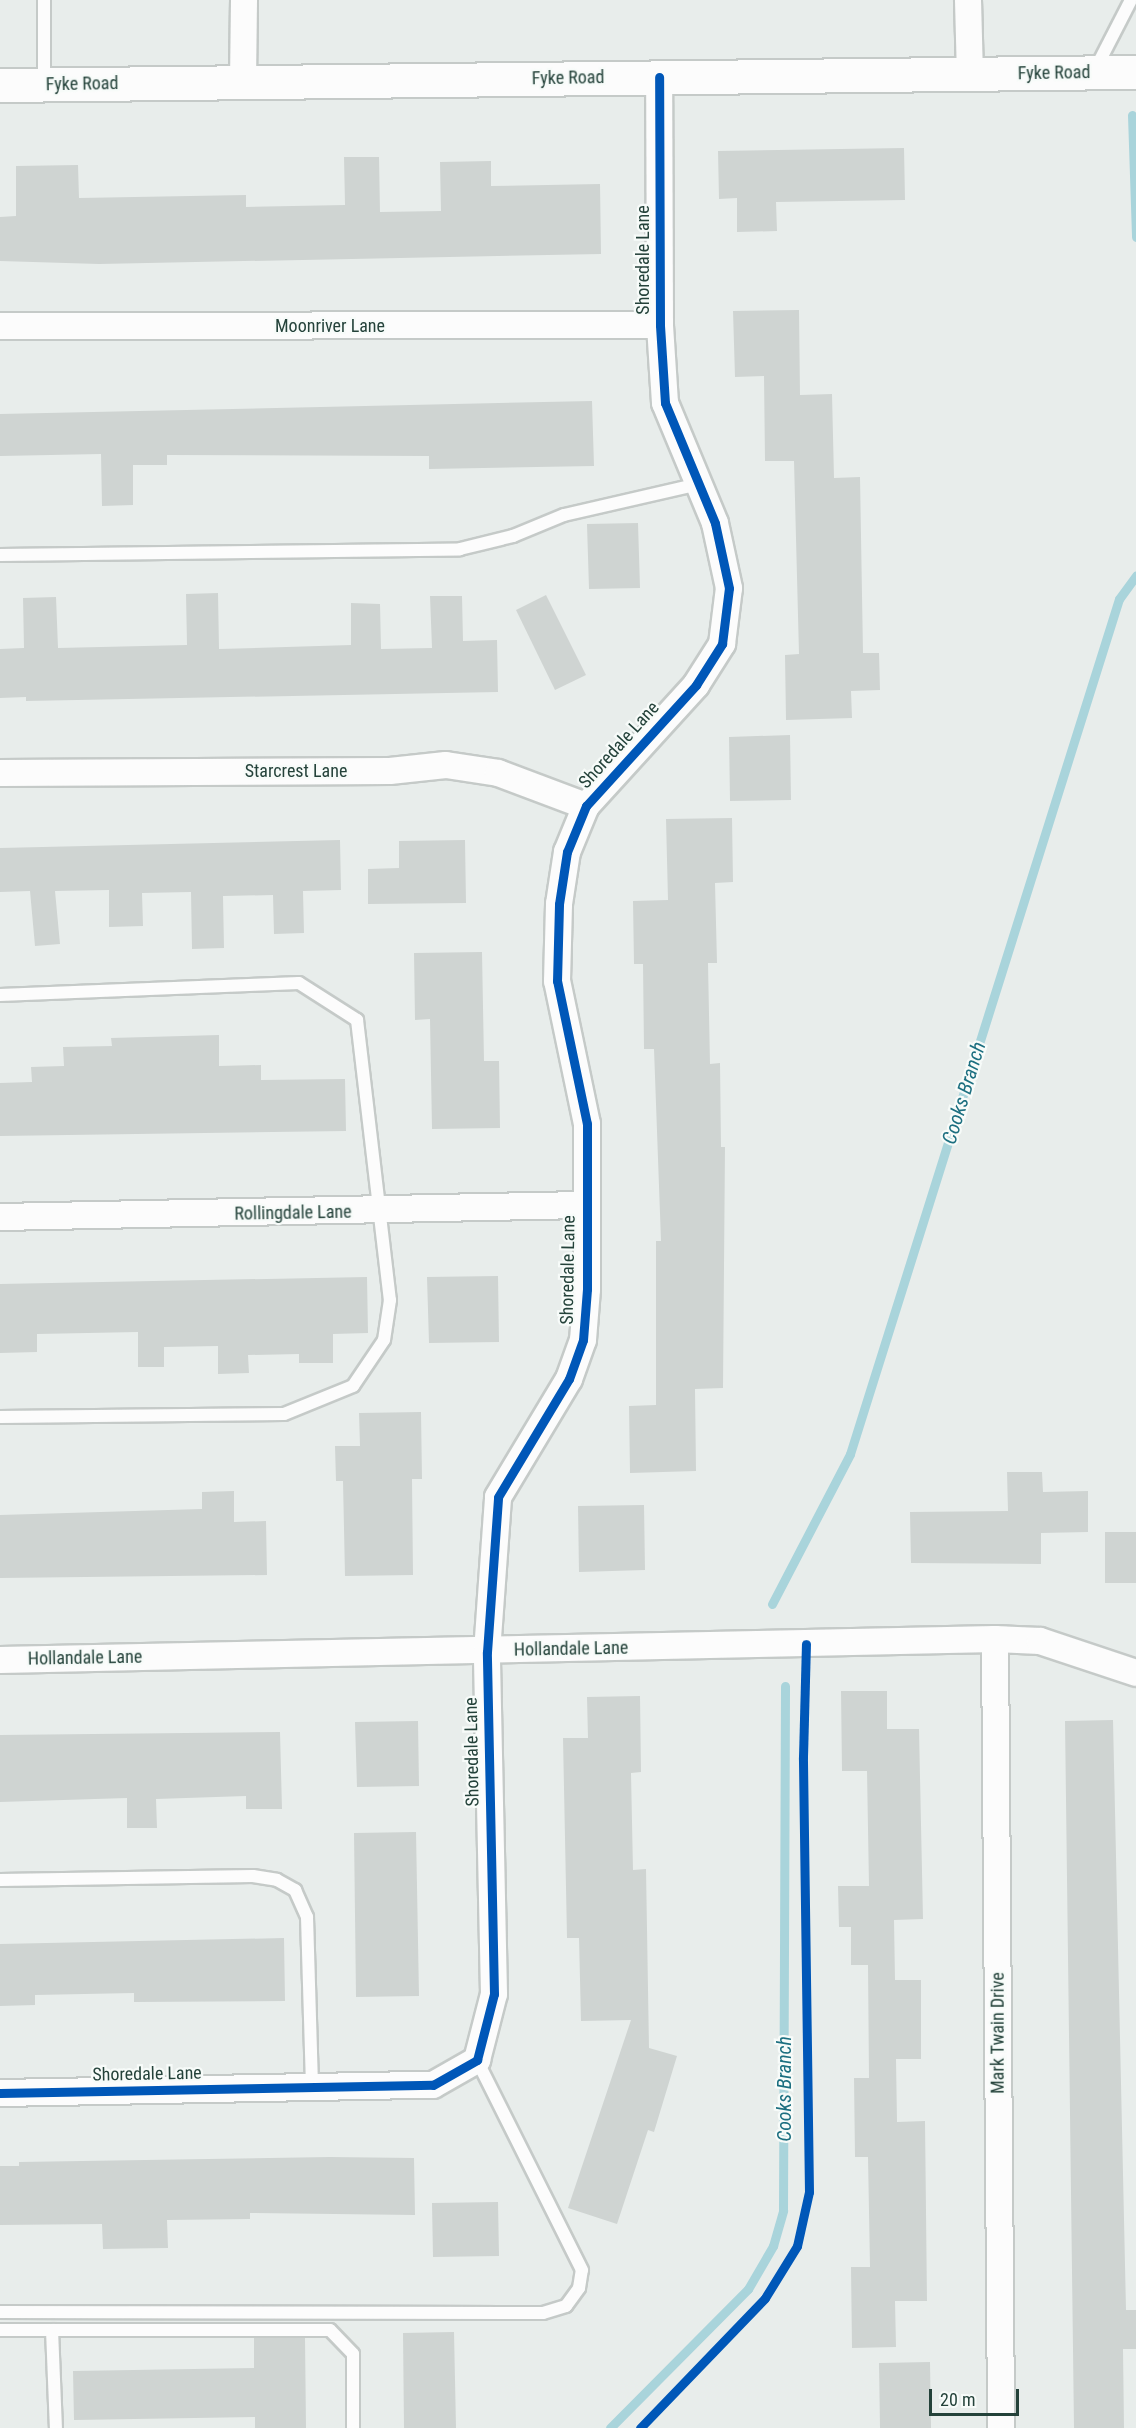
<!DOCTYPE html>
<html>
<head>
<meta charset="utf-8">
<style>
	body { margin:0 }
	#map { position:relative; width:1136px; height:2428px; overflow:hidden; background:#e8edeb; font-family:"Roboto Condensed",sans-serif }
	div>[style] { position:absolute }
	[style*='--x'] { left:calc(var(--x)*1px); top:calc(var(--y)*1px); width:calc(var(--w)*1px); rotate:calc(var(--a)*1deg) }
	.stream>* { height:9px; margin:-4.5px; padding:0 4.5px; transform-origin:4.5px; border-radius:4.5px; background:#a9d4db }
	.building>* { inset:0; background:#cfd4d2 }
	.roads { filter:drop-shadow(2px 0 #c5cac8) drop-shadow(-2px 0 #c5cac8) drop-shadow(0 2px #c5cac8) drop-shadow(0 -2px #c5cac8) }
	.lane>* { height:12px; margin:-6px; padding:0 6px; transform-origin:6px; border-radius:6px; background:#fcfcfc }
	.street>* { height:26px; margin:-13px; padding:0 13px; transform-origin:13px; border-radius:13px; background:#fcfcfc }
	.secondary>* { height:33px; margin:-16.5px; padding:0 16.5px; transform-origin:16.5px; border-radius:16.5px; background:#fcfcfc }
	.cycleway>* { height:9px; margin:-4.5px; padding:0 4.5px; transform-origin:4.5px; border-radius:4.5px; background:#0057b8 }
	span { translate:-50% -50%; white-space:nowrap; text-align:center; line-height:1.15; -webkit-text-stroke:4.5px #f7fbf9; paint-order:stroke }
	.street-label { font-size:18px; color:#24423a }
	.water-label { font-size:20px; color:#1c6f80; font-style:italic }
	.scale { position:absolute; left:929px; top:2389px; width:90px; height:27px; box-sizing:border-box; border:3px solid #24423a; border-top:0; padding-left:8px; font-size:18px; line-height:21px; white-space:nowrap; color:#24423a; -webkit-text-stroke:4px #f7fbf9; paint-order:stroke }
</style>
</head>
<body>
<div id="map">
	<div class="stream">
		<div style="--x:1132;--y:115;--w:122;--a:88.1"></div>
		<div style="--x:772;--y:1604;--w:169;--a:-62.5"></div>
		<div style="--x:850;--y:1454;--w:896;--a:-72.54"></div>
		<div style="--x:1119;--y:599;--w:29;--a:-54"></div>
		<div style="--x:610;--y:2428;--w:196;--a:-45.2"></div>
		<div style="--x:748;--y:2289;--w:50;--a:-59.8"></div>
		<div style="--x:773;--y:2246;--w:37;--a:-74"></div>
		<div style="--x:783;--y:2210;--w:524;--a:-89.78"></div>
	</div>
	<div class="building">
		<div style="clip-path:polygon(904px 148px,905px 200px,776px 202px,777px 231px,737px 232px,737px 198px,719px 199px,718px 151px)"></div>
		<div style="clip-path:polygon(344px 157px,379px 157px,380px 212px,441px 211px,440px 162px,491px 161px,491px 186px,600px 184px,601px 254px,99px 264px,0 261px,0 217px,16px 216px,16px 166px,78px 165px,79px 198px,246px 195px,246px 207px,345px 205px)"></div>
		<div style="clip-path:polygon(799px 310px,800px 395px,832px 394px,834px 478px,860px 477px,863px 653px,879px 653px,880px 690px,851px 691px,852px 718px,786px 720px,785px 655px,799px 654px,794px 461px,765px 461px,764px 376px,735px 377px,733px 311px)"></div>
		<div style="clip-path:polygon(592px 401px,594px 466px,429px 469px,429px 456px,167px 455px,167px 465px,133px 465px,133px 505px,102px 506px,101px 454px,0 456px,0 414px)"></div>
		<div style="clip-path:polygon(638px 523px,640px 588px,589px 589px,587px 524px)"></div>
		<div style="clip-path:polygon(218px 593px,219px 649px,351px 645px,351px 603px,380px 604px,381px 649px,432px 648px,430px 596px,462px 596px,463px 641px,497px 640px,498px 692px,26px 701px,26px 697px,0 698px,0 649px,24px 648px,23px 598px,56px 597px,58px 648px,187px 645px,186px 594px)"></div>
		<div style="clip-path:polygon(546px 595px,586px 675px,555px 690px,516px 610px)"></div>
		<div style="clip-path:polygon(790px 735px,791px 800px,730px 801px,729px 737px)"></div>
		<div style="clip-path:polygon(732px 818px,733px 882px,715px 883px,717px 963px,708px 963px,710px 1064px,720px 1063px,721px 1147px,725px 1147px,723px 1388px,695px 1389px,696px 1471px,630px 1473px,629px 1406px,656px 1405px,656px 1241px,661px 1241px,654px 1049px,644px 1049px,643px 964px,634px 964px,633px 901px,668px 900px,666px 819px)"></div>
		<div style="clip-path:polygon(340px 840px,341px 890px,303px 891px,304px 933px,274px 934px,273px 895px,223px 896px,224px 948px,192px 949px,191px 892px,142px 893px,143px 926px,109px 927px,109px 890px,55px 891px,60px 944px,35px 946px,30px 891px,0 892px,0 848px)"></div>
		<div style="clip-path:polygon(465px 840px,466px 903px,368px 904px,368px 869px,399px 868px,399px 841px)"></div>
		<div style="clip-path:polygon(482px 952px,484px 1061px,499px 1061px,500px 1128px,432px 1129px,430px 1019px,415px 1020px,414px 953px)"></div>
		<div style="clip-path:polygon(219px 1035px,219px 1066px,261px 1065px,261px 1080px,345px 1079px,346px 1131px,0 1136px,0 1083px,32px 1082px,31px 1067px,64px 1066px,63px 1047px,112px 1046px,111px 1038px)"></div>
		<div style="clip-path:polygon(498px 1276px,499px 1342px,429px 1343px,427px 1277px)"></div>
		<div style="clip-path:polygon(367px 1277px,368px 1333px,333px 1334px,333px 1363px,299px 1363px,299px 1354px,248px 1355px,249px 1373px,218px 1374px,218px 1346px,164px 1347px,164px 1367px,138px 1367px,138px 1332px,37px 1334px,37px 1352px,0 1353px,0 1284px)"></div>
		<div style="clip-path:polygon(421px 1412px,422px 1479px,412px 1479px,413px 1575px,345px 1576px,343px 1481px,336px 1481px,335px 1446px,360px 1446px,359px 1413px)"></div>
		<div style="clip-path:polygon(1007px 1472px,1042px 1472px,1043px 1492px,1088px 1491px,1088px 1532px,1041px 1533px,1041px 1564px,911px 1563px,910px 1512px,1008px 1511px)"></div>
		<div style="clip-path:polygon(234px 1491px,234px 1522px,266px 1521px,267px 1575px,0 1578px,0 1515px,202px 1509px,202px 1492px)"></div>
		<div style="clip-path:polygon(644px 1505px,645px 1570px,579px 1572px,578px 1506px)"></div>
		<div style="clip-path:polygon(1105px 1532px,1136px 1532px,1136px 1583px,1105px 1583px)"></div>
		<div style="clip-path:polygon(841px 1691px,887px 1691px,887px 1729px,919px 1729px,923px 1919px,894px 1920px,895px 1980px,921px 1980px,921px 2059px,896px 2059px,897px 2122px,925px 2121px,927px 2301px,895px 2301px,896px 2347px,852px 2348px,851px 2267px,870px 2267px,868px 2157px,855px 2157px,854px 2078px,869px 2078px,868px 1965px,851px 1965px,851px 1927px,839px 1927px,838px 1886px,869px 1886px,867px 1771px,842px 1771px)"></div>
		<div style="clip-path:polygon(640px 1696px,641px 1772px,631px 1773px,633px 1870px,646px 1869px,649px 2048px,677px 2056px,654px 2132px,648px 2130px,617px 2224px,568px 2208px,631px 2020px,581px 2021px,579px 1938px,567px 1938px,563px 1738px,588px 1738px,587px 1697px)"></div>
		<div style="clip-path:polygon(1113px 1720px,1126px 2310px,1136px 2310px,1136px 2349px,1123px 2349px,1124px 2428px,1074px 2428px,1065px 1721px)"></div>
		<div style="clip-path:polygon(418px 1721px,419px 1786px,357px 1787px,355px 1722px)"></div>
		<div style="clip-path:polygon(280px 1732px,282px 1809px,246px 1809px,246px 1796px,156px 1799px,157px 1828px,127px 1828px,127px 1798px,0 1802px,0 1735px)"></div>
		<div style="clip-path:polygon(416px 1832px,419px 1996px,356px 1997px,354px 1833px)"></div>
		<div style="clip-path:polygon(284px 1938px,285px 2001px,134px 2002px,134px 1993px,35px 1995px,35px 2005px,0 2006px,0 1944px)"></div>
		<div style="clip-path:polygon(330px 2157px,414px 2158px,415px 2215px,250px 2213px,250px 2219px,167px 2220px,168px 2248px,103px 2249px,102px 2224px,0 2225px,0 2166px,19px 2166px,19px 2162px)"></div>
		<div style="clip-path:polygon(498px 2202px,499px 2256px,433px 2257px,432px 2203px)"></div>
		<div style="clip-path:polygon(454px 2332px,456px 2428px,404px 2428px,403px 2333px)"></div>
		<div style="clip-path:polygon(254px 2338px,305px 2338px,306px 2428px,255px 2428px,255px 2417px,74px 2420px,73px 2371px,254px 2368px)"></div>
		<div style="clip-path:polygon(930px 2362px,931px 2428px,880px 2428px,879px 2363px)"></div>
	</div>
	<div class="roads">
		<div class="lane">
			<div style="--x:44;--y:0;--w:83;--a:90"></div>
			<div style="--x:1096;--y:68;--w:76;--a:-62.8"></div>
			<div style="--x:0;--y:555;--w:460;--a:-0.7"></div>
			<div style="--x:460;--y:549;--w:55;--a:-13.8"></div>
			<div style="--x:513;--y:536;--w:55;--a:-22.4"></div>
			<div style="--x:564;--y:515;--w:139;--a:-12.9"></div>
			<div style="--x:0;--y:995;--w:299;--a:-2.3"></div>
			<div style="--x:299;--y:983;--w:69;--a:32.5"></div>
			<div style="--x:357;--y:1020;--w:282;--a:83.3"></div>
			<div style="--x:390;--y:1300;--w:40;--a:98.5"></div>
			<div style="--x:384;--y:1340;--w:55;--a:124"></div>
			<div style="--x:353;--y:1386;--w:74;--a:157.9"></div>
			<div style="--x:284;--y:1414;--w:284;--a:179.4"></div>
			<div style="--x:0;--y:1880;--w:253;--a:-0.9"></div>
			<div style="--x:253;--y:1876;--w:24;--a:9"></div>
			<div style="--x:277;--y:1880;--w:21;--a:29"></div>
			<div style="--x:295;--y:1890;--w:30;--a:66"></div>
			<div style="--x:307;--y:1917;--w:170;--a:88.3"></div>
			<div style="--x:0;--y:2312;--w:543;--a:0.11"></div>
			<div style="--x:543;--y:2313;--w:24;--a:-17"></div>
			<div style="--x:566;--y:2306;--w:22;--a:-54"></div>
			<div style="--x:579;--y:2288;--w:18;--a:-81"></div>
			<div style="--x:582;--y:2270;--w:235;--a:-116.6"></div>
			<div style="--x:0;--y:2330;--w:330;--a:0"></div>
			<div style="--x:330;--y:2330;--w:33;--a:46"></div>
			<div style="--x:353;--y:2354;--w:74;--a:90"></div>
			<div style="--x:52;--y:2330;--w:98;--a:87.7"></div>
		</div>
		<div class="street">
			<div style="--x:968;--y:0;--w:74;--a:88.5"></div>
			<div style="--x:243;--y:82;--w:82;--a:-89.3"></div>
			<div style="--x:0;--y:326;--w:660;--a:-0.09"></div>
			<div style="--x:0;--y:773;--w:390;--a:-0.3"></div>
			<div style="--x:390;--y:771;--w:56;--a:-6.1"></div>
			<div style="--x:446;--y:765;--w:53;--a:8.7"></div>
			<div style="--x:498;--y:773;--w:94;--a:20.6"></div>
			<div style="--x:0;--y:1217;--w:585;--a:-1.18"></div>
			<div style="--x:995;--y:1639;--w:789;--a:89.56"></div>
			<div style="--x:0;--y:1660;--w:995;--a:-1.21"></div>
			<div style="--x:995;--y:1639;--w:45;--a:2.5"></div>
			<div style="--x:1040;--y:1641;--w:101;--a:18.4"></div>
			<div style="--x:0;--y:2093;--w:433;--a:-1.1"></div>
			<div style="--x:433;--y:2085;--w:51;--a:-29.6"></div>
			<div style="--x:477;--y:2060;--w:68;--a:-75.6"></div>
			<div style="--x:494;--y:1994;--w:342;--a:-91.2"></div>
			<div style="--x:487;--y:1652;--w:155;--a:-85.9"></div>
			<div style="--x:498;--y:1497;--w:138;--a:-59"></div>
			<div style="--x:569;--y:1379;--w:41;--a:-70.3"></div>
			<div style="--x:583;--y:1340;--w:51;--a:-85.5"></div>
			<div style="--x:587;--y:1289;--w:165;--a:-90"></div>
			<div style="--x:587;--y:1124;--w:146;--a:-101.8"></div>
			<div style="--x:557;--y:981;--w:77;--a:-88.5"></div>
			<div style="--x:559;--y:904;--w:53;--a:-81.3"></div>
			<div style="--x:567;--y:852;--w:50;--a:-67.6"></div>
			<div style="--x:586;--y:806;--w:164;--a:-47.7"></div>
			<div style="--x:696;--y:685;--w:49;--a:-57.6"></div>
			<div style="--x:722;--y:644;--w:56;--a:-82.9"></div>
			<div style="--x:729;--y:588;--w:66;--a:-102.2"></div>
			<div style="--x:715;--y:523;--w:130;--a:-112.6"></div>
			<div style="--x:665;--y:403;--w:78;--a:-93.7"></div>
			<div style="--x:660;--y:325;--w:248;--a:-90.2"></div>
		</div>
		<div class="secondary">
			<div style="--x:0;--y:85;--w:1136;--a:-0.66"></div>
		</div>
	</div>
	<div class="cycleway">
		<div style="--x:0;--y:2093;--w:433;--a:-1.1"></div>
		<div style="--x:433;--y:2085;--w:51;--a:-29.6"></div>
		<div style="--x:477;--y:2060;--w:68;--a:-75.6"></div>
		<div style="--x:494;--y:1994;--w:342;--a:-91.2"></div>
		<div style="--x:487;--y:1652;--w:155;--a:-85.9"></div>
		<div style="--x:498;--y:1497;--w:138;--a:-59"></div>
		<div style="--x:569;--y:1379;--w:41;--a:-70.3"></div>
		<div style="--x:583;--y:1340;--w:51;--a:-85.5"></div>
		<div style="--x:587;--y:1289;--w:165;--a:-90"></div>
		<div style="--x:587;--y:1124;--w:146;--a:-101.8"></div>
		<div style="--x:557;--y:981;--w:77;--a:-88.5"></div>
		<div style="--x:559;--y:904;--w:53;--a:-81.3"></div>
		<div style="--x:567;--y:852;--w:50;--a:-67.6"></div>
		<div style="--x:586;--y:806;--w:164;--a:-47.7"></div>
		<div style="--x:696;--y:685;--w:49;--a:-57.6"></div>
		<div style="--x:722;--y:644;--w:56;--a:-82.9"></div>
		<div style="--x:729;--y:588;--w:66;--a:-102.2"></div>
		<div style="--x:715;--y:523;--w:130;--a:-112.6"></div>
		<div style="--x:665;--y:403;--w:78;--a:-93.7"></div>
		<div style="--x:660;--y:325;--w:248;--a:-90.2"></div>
		<div style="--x:640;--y:2428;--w:180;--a:-46.1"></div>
		<div style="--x:765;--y:2298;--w:61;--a:-58.4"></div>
		<div style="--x:797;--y:2246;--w:55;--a:-77.5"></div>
		<div style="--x:809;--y:2192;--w:435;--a:-90.8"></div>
		<div style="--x:803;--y:1757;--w:113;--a:-88.5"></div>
	</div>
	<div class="street-label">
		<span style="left:1054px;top:73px;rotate:-1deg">Fyke Road</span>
		<span style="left:568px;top:78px;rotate:-1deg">Fyke Road</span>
		<span style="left:82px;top:84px;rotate:-1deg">Fyke Road</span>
		<span style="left:643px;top:260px;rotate:-90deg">Shoredale Lane</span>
		<span style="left:330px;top:326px">Moonriver Lane</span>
		<span style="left:619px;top:745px;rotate:-48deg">Shoredale Lane</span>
		<span style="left:296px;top:771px">Starcrest Lane</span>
		<span style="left:293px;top:1213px;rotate:-1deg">Rollingdale Lane</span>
		<span style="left:568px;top:1270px;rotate:-89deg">Shoredale Lane</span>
		<span style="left:571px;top:1649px;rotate:-1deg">Hollandale Lane</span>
		<span style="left:85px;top:1658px;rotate:-1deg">Hollandale Lane</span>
		<span style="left:472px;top:1752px;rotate:-91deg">Shoredale Lane</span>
		<span style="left:998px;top:2033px;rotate:-90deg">Mark Twain Drive</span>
		<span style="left:147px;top:2074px;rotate:-1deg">Shoredale Lane</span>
	</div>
	<div class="water-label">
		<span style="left:964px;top:1093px;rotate:-73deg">Cooks Branch</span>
		<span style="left:784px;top:2089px;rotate:-90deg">Cooks Branch</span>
	</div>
	<div class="scale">20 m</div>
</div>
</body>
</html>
